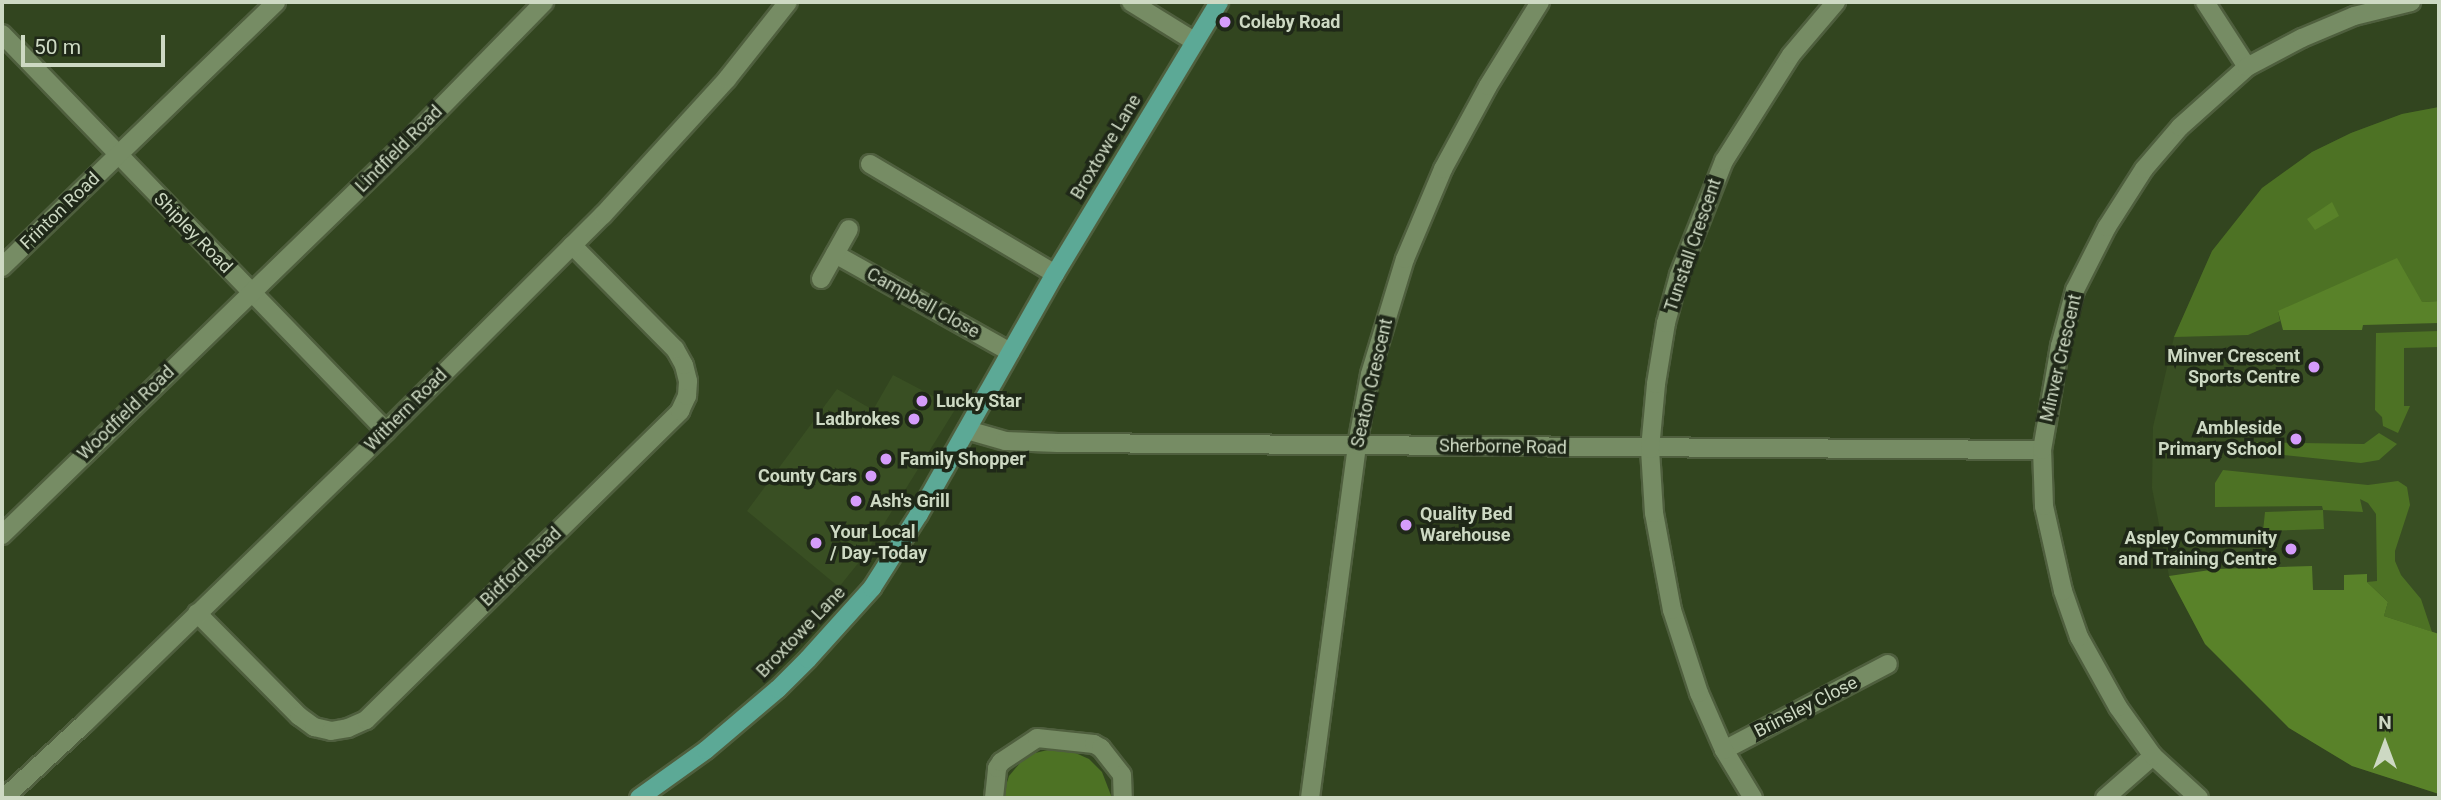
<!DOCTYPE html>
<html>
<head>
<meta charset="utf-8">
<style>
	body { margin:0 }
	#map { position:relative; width:2441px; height:800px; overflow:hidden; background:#32451f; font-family:Roboto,sans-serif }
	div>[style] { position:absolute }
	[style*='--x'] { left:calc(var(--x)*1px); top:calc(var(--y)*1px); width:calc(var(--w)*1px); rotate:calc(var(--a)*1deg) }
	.built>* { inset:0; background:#394f23 }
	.green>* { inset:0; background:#4d7224 }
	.forest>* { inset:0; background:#598229 }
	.roads { filter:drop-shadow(2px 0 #4f5f3e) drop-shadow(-2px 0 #4f5f3e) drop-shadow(0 2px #4f5f3e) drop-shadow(0 -2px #4f5f3e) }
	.minor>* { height:18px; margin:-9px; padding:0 9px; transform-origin:9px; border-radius:9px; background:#768c64 }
	.major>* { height:18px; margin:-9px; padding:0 9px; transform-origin:9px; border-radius:9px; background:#5ca996 }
	.dots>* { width:19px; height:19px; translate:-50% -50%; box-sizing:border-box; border:4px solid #1f2818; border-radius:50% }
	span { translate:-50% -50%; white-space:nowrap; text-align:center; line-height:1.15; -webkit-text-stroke:7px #1f2818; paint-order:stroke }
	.poi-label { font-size:18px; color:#cdd9c3; font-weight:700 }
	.left { translate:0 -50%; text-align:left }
	.right { translate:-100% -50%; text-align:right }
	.street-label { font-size:18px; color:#cdd9c3 }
	.frame { position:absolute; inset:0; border:4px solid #cdd9c3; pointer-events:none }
	.north { position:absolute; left:2350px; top:709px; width:70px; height:70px; -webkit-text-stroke:5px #1f2818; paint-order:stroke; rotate:0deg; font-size:19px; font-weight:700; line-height:28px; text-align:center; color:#cdd9c3 }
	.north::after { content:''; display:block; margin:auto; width:24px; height:32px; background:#cdd9c3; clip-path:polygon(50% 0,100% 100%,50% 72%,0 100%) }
	.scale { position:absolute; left:21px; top:35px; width:144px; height:32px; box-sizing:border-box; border:4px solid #cdd9c3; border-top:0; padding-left:9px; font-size:21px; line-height:24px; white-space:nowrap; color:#cdd9c3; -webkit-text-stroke:5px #1f2818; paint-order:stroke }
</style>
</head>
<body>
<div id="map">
	<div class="built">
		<div style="clip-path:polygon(2439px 107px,2439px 794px,2352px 766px,2289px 728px,2205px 644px,2169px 576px,2152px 488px,2153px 427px,2174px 337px,2212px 251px,2262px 188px,2312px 152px,2351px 133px,2402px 114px)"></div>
		<div style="clip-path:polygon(893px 375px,956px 408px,864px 556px,839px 587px,747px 511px,837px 389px,873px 410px)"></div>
	</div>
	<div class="green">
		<div style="clip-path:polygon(2439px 107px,2439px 301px,2278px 311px,2280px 321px,2248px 335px,2174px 337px,2212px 251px,2262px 188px,2312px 152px,2351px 133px,2402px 114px)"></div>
		<div style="clip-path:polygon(2439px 331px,2439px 347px,2404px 348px,2404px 406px,2410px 406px,2398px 433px,2383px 426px,2382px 417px,2375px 410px,2376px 333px)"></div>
		<div style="clip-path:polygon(2379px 433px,2397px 444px,2379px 460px,2361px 463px,2265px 453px,2265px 446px,2238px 442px,2364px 444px)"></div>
		<div style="clip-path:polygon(2223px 470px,2368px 485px,2398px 481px,2407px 487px,2410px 505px,2395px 551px,2395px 561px,2401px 575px,2421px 599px,2432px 632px,2384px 616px,2388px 602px,2367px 582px,2377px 581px,2376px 514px,2368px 503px,2360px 499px,2363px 512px,2323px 510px,2324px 529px,2263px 531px,2265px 512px,2323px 510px,2322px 506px,2215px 507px,2215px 483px)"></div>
		<div style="clip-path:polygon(1052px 749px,1071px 751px,1089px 759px,1102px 772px,1112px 798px,1002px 798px,1009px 776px,1020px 763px,1035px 753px)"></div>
	</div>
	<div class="forest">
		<div style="clip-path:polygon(2332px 202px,2339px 216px,2315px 230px,2307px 219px)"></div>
		<div style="clip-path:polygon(2397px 258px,2422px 302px,2439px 301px,2439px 323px,2363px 325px,2362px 330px,2283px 330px,2278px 311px)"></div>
		<div style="clip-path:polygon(2312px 566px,2313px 590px,2344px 590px,2344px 575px,2367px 574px,2367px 582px,2388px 602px,2384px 616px,2439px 634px,2439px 794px,2352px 766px,2289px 728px,2205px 644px,2169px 576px,2217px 569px)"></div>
	</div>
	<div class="roads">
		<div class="minor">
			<div style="--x:1131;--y:2;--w:74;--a:31.8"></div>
			<div style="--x:2205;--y:2;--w:77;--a:57.1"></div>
			<div style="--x:2;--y:34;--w:552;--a:45.95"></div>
			<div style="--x:870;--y:164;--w:215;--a:30.7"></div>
			<div style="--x:835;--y:254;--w:201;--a:29.2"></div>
			<div style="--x:2;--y:267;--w:381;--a:-44"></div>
			<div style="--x:821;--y:279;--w:57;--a:-60.8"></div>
			<div style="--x:967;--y:430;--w:40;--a:16"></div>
			<div style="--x:1005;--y:441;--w:53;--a:2.2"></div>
			<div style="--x:1058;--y:443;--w:984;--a:0.41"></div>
			<div style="--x:2;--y:535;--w:569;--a:-44.14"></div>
			<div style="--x:410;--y:139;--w:192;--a:-45.6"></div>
			<div style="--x:197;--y:613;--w:145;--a:45.3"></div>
			<div style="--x:299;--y:716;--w:19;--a:36"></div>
			<div style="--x:314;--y:727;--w:17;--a:13"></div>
			<div style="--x:331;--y:731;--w:17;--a:-10"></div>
			<div style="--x:348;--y:728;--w:20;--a:-24"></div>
			<div style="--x:366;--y:720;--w:441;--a:-44.5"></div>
			<div style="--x:680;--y:411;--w:17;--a:-65"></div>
			<div style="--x:687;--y:396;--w:15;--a:-86"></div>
			<div style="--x:688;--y:381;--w:16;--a:-104"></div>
			<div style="--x:684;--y:365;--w:18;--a:-119"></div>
			<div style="--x:675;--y:349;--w:146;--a:-134.7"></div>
			<div style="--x:1724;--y:750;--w:185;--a:-27.7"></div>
			<div style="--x:4;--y:798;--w:110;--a:-42.8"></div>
			<div style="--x:85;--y:723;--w:419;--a:-44.1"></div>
			<div style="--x:386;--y:431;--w:306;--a:-44.9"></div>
			<div style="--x:603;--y:215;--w:184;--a:-47.6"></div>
			<div style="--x:727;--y:79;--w:98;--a:-51.6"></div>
			<div style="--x:994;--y:798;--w:30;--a:-84"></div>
			<div style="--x:997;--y:768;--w:7;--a:-56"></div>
			<div style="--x:1001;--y:762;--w:43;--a:-33.7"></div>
			<div style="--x:1037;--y:738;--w:57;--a:6"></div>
			<div style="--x:1094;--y:744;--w:8;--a:30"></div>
			<div style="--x:1101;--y:748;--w:34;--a:52"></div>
			<div style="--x:1122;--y:775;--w:23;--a:88"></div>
			<div style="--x:1310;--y:798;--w:356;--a:-82.4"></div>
			<div style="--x:1357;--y:445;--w:72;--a:-79.6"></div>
			<div style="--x:1370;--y:374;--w:120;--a:-73.1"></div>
			<div style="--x:1405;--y:259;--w:98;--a:-67.1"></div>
			<div style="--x:1443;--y:169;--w:94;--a:-61.5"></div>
			<div style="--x:1488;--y:86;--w:99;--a:-58.2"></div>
			<div style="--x:1753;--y:798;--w:56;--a:-121.1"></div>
			<div style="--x:1724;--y:750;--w:62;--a:-113.7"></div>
			<div style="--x:1699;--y:693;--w:87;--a:-108"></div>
			<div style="--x:1672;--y:610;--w:99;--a:-100.5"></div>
			<div style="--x:1654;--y:513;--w:64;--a:-93.6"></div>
			<div style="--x:1650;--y:449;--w:65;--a:-84.7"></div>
			<div style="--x:1656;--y:384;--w:62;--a:-80.7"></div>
			<div style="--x:1666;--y:323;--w:50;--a:-74.8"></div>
			<div style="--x:1679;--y:275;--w:123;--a:-68.5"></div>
			<div style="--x:1724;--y:161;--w:125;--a:-57.7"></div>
			<div style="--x:1791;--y:55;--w:70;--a:-49.7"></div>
			<div style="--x:2105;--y:798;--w:64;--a:-41.2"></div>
			<div style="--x:2199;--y:798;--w:62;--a:-137.6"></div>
			<div style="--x:2153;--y:756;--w:60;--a:-125.5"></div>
			<div style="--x:2118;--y:707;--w:80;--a:-119.1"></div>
			<div style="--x:2079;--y:637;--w:49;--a:-109.2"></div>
			<div style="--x:2063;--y:591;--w:87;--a:-102.6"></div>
			<div style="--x:2044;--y:506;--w:56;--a:-92"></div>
			<div style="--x:2042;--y:450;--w:106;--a:-80.2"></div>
			<div style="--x:2060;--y:346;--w:58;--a:-75"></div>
			<div style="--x:2075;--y:290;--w:71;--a:-63.1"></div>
			<div style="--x:2107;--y:227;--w:69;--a:-57.5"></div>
			<div style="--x:2144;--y:169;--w:55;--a:-49.4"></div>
			<div style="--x:2180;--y:127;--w:90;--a:-41.8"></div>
			<div style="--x:2247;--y:67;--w:62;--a:-27.8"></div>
			<div style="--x:2302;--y:38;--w:56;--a:-22.9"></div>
			<div style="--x:2354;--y:16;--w:59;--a:-13.8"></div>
		</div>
		<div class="major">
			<div style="--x:639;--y:798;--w:82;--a:-35.6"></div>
			<div style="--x:706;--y:750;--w:94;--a:-40.3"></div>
			<div style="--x:778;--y:689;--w:42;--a:-45"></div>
			<div style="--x:808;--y:659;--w:96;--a:-48"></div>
			<div style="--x:872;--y:588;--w:88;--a:-57.6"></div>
			<div style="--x:919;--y:514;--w:276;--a:-60.5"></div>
			<div style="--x:1055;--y:274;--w:318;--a:-58.9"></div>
		</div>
	</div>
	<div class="dots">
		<div style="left:1225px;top:22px;background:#d59cfb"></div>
		<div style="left:2314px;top:367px;background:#d59cfb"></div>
		<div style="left:922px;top:401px;background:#d59cfb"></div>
		<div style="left:914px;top:419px;background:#d59cfb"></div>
		<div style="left:2296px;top:439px;background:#d59cfb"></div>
		<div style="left:886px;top:459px;background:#d59cfb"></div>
		<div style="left:871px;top:476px;background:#d59cfb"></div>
		<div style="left:856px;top:501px;background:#d59cfb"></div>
		<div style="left:1406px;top:525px;background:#d59cfb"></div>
		<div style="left:816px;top:543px;background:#d59cfb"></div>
		<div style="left:2291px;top:549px;background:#d59cfb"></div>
	</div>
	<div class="poi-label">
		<span class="left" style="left:1239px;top:22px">Coleby Road</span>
		<span class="right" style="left:2300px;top:367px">Minver Crescent<br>Sports Centre</span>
		<span class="left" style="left:936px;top:401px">Lucky Star</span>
		<span class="right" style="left:900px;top:419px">Ladbrokes</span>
		<span class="right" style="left:2282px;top:439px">Ambleside<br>Primary School</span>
		<span class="left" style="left:900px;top:459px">Family Shopper</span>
		<span class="right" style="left:857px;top:476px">County Cars</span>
		<span class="left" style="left:870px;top:501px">Ash's Grill</span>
		<span class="left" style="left:1420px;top:525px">Quality Bed<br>Warehouse</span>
		<span class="left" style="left:830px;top:543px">Your Local<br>/ Day-Today</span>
		<span class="right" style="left:2277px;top:549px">Aspley Community<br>and Training Centre</span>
	</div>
	<div class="street-label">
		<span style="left:1106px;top:147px;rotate:-59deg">Broxtowe Lane</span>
		<span style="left:399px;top:149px;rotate:-45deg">Lindfield Road</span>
		<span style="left:60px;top:211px;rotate:-44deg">Frinton Road</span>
		<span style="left:193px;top:233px;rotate:46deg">Shipley Road</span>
		<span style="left:1693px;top:245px;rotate:-71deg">Tunstall Crescent</span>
		<span style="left:923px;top:303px;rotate:29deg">Campbell Close</span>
		<span style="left:2061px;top:358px;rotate:-77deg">Minver Crescent</span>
		<span style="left:1372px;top:383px;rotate:-77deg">Seaton Crescent</span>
		<span style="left:406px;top:410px;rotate:-45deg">Withern Road</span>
		<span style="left:126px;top:413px;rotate:-44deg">Woodfield Road</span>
		<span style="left:1503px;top:447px;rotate:1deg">Sherborne Road</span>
		<span style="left:521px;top:567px;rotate:-44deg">Bidford Road</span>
		<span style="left:801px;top:632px;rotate:-46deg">Broxtowe Lane</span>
		<span style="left:1806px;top:707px;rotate:-27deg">Brinsley Close</span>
	</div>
	<div class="frame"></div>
	<div class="north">N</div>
	<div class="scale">50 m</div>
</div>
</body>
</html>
